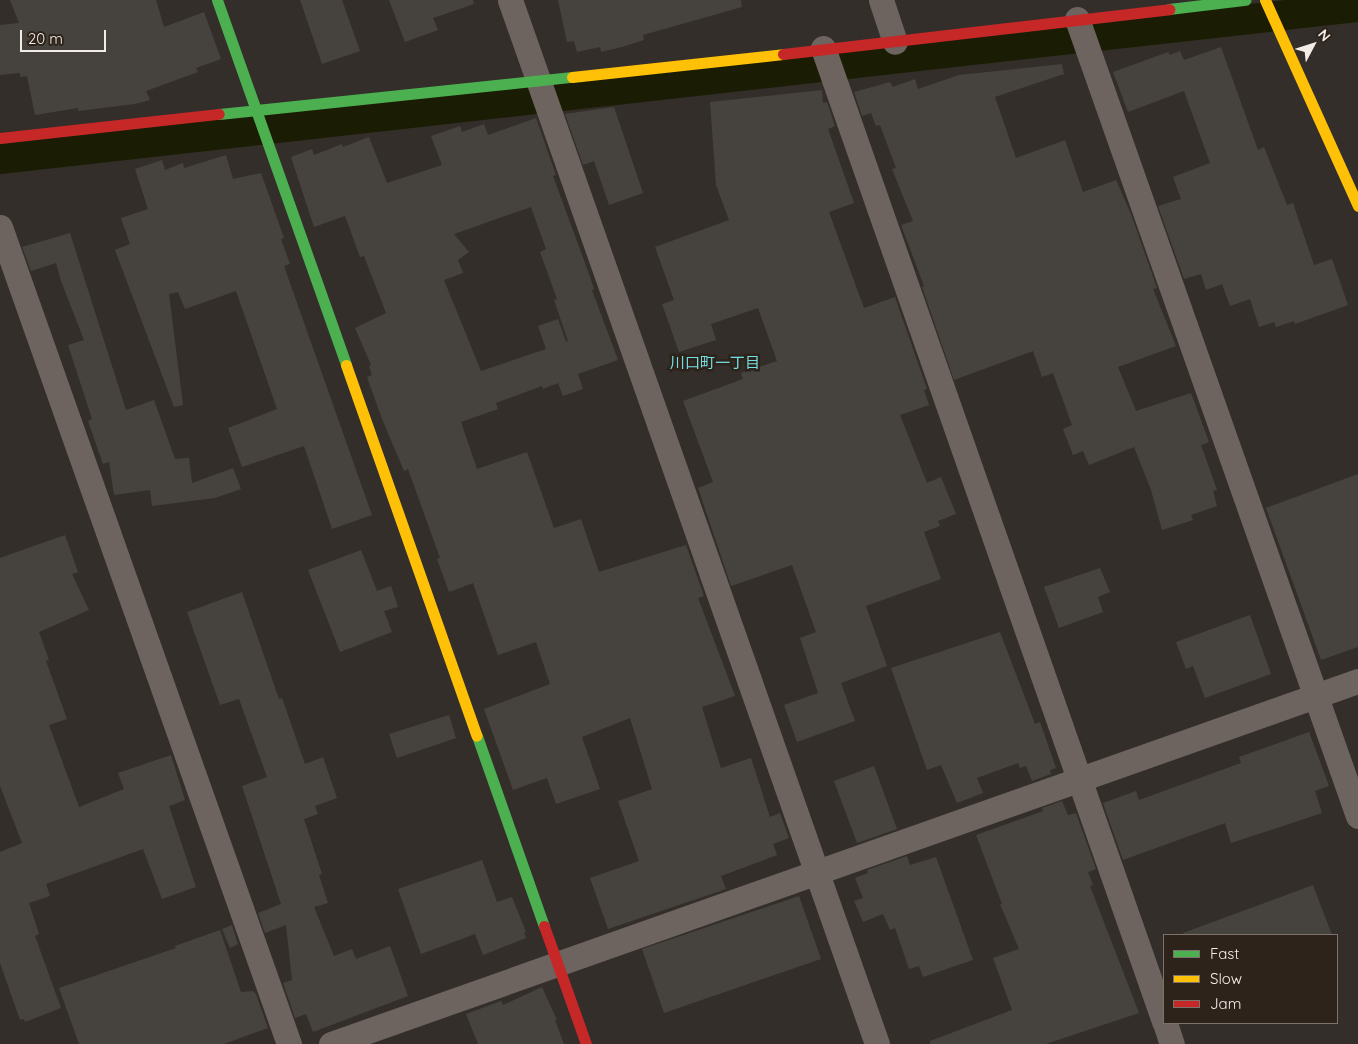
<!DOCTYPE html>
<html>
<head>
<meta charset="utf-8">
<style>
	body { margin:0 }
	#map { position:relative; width:1358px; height:1044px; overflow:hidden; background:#332e29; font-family:Quicksand,"Noto Sans JP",sans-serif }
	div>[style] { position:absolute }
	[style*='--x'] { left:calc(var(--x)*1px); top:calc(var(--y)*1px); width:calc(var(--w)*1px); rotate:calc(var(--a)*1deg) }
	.canal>* { height:30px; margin:-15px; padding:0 15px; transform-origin:15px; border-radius:15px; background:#1a1d04 }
	.building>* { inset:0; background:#46433f }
	.street>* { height:25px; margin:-12.5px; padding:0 12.5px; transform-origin:12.5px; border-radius:12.5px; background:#6d6460 }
	.fast>* { height:11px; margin:-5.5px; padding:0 5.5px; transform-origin:5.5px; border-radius:5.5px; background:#4caf50 }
	.slow>* { height:11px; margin:-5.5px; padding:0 5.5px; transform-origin:5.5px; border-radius:5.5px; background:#ffc107 }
	.jam>* { height:11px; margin:-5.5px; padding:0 5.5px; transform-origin:5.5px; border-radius:5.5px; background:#c62828 }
	span { translate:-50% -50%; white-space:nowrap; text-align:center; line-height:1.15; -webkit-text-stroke:5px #2e231b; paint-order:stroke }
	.neighbourhood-label { font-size:15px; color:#73dfe5 }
	.legend { position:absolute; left:1163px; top:934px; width:175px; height:90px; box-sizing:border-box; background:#2e231b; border:1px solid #7d736c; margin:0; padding:6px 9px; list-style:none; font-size:15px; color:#f3ece6 }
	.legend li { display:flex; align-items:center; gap:10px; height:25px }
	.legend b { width:25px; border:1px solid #7d736c }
	.north { position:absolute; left:1288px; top:20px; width:50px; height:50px; -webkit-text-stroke:4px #2e231b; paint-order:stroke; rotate:50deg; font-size:14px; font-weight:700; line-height:20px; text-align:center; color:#f3ece6 }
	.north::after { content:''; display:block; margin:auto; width:18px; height:22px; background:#f3ece6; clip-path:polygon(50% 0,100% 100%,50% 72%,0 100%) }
	.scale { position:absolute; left:20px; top:30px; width:86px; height:22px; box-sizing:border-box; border:2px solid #f3ece6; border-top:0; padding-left:6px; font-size:15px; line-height:18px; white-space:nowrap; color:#f3ece6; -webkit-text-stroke:4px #2e231b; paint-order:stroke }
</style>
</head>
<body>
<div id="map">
	<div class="canal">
		<div style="--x:0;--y:159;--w:1366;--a:-6.39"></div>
	</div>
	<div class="building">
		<div style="clip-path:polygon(10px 0,156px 0,164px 27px,204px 12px,221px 59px,196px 68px,198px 72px,146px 91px,150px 100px,135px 104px,78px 111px,78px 108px,35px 115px,27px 76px,20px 77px,20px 73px,0 75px,0 25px,19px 23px)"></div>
		<div style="clip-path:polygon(300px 0,342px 0,360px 51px,322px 64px)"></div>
		<div style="clip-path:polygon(389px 0,473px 0,474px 4px,433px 18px,438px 30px,405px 42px)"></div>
		<div style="clip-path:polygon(558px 0,741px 0,742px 7px,643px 35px,644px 40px,622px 47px,601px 52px,600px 47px,577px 52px,574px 41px,567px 42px)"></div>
		<div style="clip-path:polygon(1221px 47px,1258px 150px,1264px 147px,1287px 205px,1293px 203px,1314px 265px,1332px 259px,1348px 305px,1295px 324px,1294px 321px,1276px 327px,1274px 322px,1259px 327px,1250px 299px,1230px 306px,1222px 284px,1206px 290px,1201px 274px,1184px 279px,1158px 206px,1181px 199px,1173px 177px,1210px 163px,1184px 91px,1128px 112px,1113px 72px,1168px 52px,1170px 55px,1180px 51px,1184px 60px)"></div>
		<div style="clip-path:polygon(1062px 64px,1064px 74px,995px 97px,1016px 158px,1065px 140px,1083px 192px,1116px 180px,1131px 214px,1157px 288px,1153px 289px,1176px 346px,1118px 367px,1136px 411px,1191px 393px,1209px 442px,1201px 445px,1217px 490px,1213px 491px,1217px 506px,1191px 515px,1193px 520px,1162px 530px,1151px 490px,1134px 447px,1089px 465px,1083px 451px,1073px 455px,1063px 429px,1072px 425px,1053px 373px,1042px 377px,1033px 351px,954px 380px,922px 287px,924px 286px,901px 225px,913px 221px,892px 169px,896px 168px,880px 125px,876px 126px,871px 113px,862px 116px,854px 92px,890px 82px,893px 87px,915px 79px,918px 89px,959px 75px)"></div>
		<div style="clip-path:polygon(822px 90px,823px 103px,827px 102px,835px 126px,828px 129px,854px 203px,829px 212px,864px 308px,895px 297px,927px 389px,924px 390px,929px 405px,900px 415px,927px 483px,941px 477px,956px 514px,938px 521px,940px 526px,924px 532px,941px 579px,866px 606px,887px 666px,841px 683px,855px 721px,797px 742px,784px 705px,818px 693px,800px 638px,816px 632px,792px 565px,731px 586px,698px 488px,713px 482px,683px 401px,743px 379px,741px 373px,777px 361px,758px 308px,711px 324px,716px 340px,679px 352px,662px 304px,674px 300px,655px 247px,729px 220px,716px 185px,710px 102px)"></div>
		<div style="clip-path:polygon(614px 107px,643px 193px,609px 205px,594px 161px,583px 165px,565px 114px)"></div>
		<div style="clip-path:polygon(evenodd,536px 118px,556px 175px,553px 176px,589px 274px,594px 289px,592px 290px,618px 360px,578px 374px,583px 389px,563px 396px,558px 383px,543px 389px,542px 386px,496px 403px,498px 409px,461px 422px,477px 469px,527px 452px,554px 528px,581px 519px,599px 572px,686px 545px,704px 596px,698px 598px,735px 696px,702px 707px,721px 768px,751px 758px,770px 817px,780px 813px,789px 838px,773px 844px,777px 855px,721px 876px,726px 889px,608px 929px,590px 878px,639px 861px,618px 801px,652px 789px,630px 718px,582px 737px,600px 789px,556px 804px,547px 778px,513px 790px,484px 709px,550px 684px,536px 642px,498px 655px,473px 583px,449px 592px,437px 559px,440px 558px,408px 469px,404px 471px,382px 419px,367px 377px,372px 375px,369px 366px,371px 365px,355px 328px,386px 313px,364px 256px,360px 257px,345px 216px,314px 227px,291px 157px,312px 149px,314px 155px,342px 144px,343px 147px,369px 137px,387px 183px,442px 165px,431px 136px,460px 126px,462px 132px,484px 124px,488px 135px,536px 118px,531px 207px,546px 249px,540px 252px,557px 299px,554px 300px,568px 341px,566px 342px,558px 319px,538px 326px,546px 349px,481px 371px,444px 280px,463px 273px,458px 260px,469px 252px,454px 234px,531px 207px)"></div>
		<div style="clip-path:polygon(226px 155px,233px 179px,261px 173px,284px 238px,281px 239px,290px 264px,284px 266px,372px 515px,332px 529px,304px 446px,242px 467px,228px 428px,277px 409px,236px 291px,185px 309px,178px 292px,169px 294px,183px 405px,174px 407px,115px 250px,130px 244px,121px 218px,148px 209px,135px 169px,162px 160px,165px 170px,183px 163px,184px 168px)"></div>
		<div style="clip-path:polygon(70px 233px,126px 410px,154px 400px,175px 459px,189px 458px,192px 483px,233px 468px,241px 489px,215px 498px,152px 506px,150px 490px,114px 495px,109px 462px,103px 464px,88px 421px,92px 419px,68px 345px,84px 340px,61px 281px,56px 263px,31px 271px,22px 247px)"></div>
		<div style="clip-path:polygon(1358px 474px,1358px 647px,1321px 660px,1266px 508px)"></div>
		<div style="clip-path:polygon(65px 535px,78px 572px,72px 574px,89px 610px,39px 632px,49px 660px,46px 661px,67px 719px,49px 725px,79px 807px,124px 789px,118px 773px,171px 755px,185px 800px,169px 806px,196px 887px,162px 899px,143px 849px,46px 884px,50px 896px,29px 903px,39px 934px,35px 936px,61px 1008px,25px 1022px,24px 1019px,20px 1020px,0 963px,0 852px,22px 843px,0 786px,0 558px)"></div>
		<div style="clip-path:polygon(361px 550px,377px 591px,391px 586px,398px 607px,384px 611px,392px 632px,340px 652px,308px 570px)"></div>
		<div style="clip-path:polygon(1100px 568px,1110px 592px,1098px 597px,1103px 612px,1059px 628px,1044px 587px)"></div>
		<div style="clip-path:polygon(242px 592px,279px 699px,282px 698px,305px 764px,323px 757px,337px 798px,315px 806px,318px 814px,304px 819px,322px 874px,319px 875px,328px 903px,314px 907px,334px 956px,352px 949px,356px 959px,390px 946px,408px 996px,313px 1032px,306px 1014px,295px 1018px,283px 983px,292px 980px,286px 925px,265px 933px,258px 913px,281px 904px,242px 786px,267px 777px,239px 699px,220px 705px,187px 612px)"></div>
		<div style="clip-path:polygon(1250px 615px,1271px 674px,1205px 698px,1193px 666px,1186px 669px,1176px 642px)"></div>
		<div style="clip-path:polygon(1000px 632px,1035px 724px,1040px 722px,1056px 768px,1050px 770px,1051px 774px,1032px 781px,1026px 766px,1020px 768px,1018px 763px,977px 778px,983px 793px,957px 803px,941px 765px,927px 770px,891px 668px)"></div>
		<div style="clip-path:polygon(449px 715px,456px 738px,397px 758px,389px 734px)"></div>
		<div style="clip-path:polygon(1309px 732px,1329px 786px,1315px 791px,1322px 813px,1231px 843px,1225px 823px,1123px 860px,1103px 803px,1136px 791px,1139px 800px,1241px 763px,1239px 757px)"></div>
		<div style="clip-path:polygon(874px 766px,897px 829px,857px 843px,834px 781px)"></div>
		<div style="clip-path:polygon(1062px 801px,1068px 815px,1076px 813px,1096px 869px,1088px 872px,1093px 885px,1090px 886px,1139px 1013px,1046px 1044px,930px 1044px,930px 1041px,1012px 1010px,993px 958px,1019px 949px,1000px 904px,1002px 904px,976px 835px,1043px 811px,1042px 808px)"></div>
		<div style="clip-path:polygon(907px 856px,910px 865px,936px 857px,973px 960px,923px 977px,919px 966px,909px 969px,895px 928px,890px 930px,883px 914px,863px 922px,854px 901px,863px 898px,855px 878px,868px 873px,867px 870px)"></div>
		<div style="clip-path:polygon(482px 860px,497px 902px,512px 897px,526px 932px,524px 933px,526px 938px,483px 955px,475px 934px,421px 954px,398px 889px)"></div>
		<div style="clip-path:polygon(1313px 885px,1332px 935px,1184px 935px,1183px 933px)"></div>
		<div style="clip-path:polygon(799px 896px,821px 959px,664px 1013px,642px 949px)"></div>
		<div style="clip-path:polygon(232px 925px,238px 944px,230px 948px,222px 929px)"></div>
		<div style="clip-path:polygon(220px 930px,241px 992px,253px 991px,256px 994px,268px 1028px,224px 1044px,79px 1044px,59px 988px,176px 948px,175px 946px)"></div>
		<div style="clip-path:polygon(542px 987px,557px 1020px,555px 1020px,564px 1044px,478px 1044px,466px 1014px,501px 1001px,503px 1005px)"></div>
	</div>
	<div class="street">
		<div style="--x:510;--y:0;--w:1107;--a:70.63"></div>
		<div style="--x:881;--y:0;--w:44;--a:71.6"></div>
		<div style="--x:1077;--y:19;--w:845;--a:70.58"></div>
		<div style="--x:823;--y:48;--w:1031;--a:70.69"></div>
		<div style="--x:0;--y:227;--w:867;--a:70.52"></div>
		<div style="--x:1165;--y:1023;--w:22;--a:72"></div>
		<div style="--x:331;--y:1044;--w:1089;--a:-19.47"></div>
	</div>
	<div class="fast">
		<div style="--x:217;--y:0;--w:387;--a:70.5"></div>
		<div style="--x:1169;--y:9;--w:77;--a:-6.8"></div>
		<div style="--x:219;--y:114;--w:355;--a:-6"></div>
		<div style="--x:477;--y:736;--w:201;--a:70.6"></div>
	</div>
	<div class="slow">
		<div style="--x:1265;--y:0;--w:226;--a:65.7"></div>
		<div style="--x:572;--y:77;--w:212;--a:-6.2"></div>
		<div style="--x:346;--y:365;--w:393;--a:70.6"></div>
	</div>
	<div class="jam">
		<div style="--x:783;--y:54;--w:389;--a:-6.6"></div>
		<div style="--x:0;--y:138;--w:220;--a:-6.3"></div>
		<div style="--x:544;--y:926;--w:125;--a:70.4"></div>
	</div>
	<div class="neighbourhood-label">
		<span style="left:715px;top:363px">川口町一丁目</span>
	</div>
	<ul class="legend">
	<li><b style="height:6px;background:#4caf50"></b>Fast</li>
	<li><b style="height:6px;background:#ffc107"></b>Slow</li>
	<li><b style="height:6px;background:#c62828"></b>Jam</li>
	</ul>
	<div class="north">N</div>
	<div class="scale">20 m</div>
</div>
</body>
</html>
